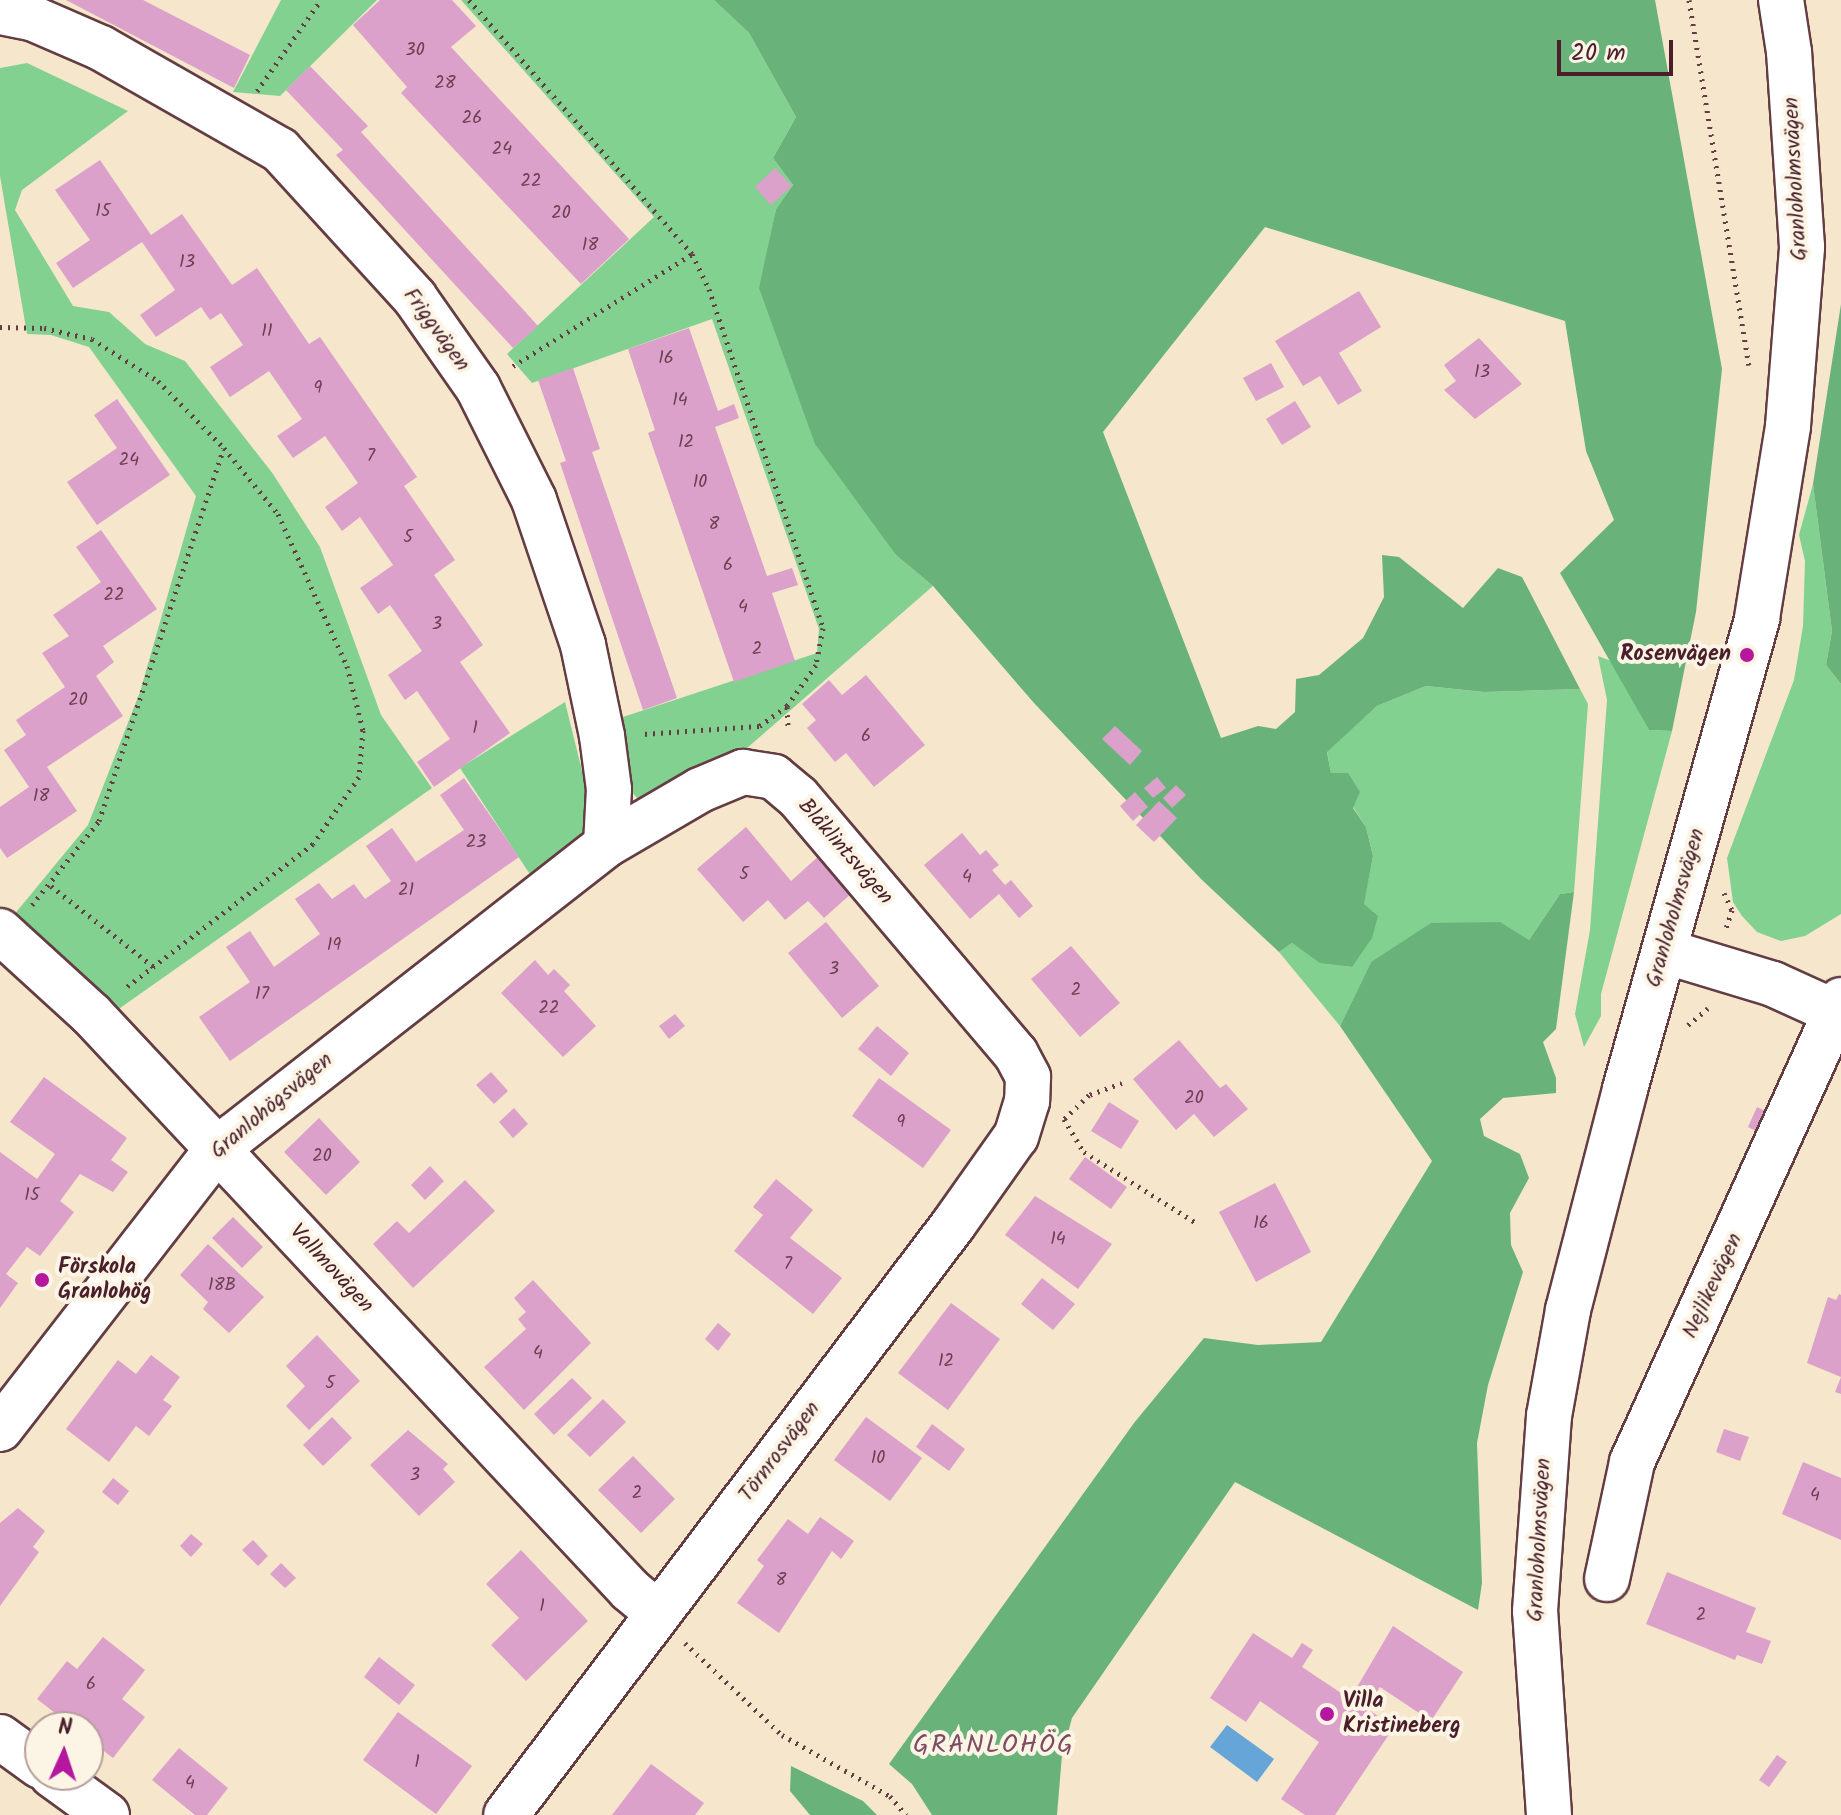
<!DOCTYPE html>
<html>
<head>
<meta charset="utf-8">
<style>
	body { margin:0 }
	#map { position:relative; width:1841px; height:1815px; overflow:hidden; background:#f5e6cc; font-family:Kalam,sans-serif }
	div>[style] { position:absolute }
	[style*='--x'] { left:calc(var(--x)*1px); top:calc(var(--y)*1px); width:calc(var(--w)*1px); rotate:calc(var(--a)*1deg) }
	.green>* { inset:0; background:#82d191 }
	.forest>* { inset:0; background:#69b37b }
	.water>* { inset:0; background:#66a5d8 }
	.building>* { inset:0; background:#dba1ca }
	.path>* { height:5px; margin-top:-2.5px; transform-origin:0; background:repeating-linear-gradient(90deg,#643d43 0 2px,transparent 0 8px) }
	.roads { filter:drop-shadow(2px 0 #643d43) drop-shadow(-2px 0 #643d43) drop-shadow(0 2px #643d43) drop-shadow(0 -2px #643d43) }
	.minor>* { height:44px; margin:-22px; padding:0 22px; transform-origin:22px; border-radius:22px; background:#fff }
	.tertiary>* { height:44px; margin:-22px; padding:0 22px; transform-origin:22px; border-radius:22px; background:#fff }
	.dots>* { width:22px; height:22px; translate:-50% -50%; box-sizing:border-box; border:4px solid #fcf5e5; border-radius:50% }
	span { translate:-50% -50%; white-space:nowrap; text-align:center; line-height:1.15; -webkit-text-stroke:8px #fcf5e5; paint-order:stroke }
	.number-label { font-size:18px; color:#6e4053 }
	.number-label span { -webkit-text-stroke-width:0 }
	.street-label { font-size:22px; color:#4a1f2b }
	.poi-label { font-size:22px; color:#4a1f2b; font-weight:700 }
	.right { translate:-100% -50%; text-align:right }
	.left { translate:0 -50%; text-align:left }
	.quarter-label { font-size:26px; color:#7d4c63; letter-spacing:2px }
	.north { position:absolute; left:24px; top:1711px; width:80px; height:80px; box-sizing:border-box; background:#fcf5e5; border:2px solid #b59f9b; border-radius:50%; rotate:3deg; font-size:22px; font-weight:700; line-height:32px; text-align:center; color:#4a1f2b }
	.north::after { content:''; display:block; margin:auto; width:28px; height:36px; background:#b5179e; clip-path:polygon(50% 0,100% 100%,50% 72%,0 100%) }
	.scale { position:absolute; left:1557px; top:40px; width:116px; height:36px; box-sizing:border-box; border:4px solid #4a1f2b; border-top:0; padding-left:10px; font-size:24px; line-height:28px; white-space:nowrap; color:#4a1f2b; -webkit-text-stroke:6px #fcf5e5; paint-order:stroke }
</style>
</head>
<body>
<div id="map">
	<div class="green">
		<div style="clip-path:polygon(281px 0,377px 0,280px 96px,233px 92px)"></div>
		<div style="clip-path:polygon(461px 0,714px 0,749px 33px,796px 117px,773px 158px,793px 185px,776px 209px,770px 239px,896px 555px,933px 586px,739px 755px,661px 801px,639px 800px,630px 790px,617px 719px,817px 653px,819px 629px,712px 319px,532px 383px,507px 354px,654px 217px)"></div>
		<div style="clip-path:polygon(27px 63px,128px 111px,22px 190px,15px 210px,73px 306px,109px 312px,145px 344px,185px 361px,273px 474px,320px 547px,381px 715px,432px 788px,113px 1013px,13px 916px,88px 825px,140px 692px,196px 496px,89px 347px,51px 335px,27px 334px,0 176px,0 68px)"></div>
		<div style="clip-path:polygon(1813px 484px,1832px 631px,1826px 665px,1841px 684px,1841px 914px,1805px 936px,1781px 941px,1757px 932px,1742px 916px,1733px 902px,1727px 858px,1794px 680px,1803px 626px,1805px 561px,1799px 535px)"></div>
		<div style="clip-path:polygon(1598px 656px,1611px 661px,1649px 730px,1672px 731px,1601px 994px,1601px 1016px,1584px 1047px,1575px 1014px,1590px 930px,1607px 700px)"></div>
		<div style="clip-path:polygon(1426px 686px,1484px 692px,1580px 689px,1588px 704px,1574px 892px,1560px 894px,1529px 940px,1371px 962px,1340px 1026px,1279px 952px,1292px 943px,1320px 962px,1351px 967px,1373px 856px,1366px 827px,1331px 773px,1327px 751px,1377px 706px)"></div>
		<div style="clip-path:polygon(565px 702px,586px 787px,587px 822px,574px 847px,535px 882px,460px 768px)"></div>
	</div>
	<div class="forest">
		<div style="clip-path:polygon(714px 0,1655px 0,1722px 369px,1696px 612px,1672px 731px,1649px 730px,1560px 573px,1614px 520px,1586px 451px,1565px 321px,1265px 227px,1103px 432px,1221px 738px,1258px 726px,1276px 729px,1295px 712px,1296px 679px,1319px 675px,1363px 638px,1384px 597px,1382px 555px,1399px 557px,1463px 608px,1498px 568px,1522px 577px,1580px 689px,1484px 692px,1426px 686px,1377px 706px,1327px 752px,1331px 773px,1348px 773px,1360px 792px,1353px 808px,1366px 827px,1373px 856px,1364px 904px,1378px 916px,1372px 938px,1352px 967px,1320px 963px,1292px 943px,1279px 952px,1201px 879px,1034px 703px,933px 586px,896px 555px,815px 444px,759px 288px,776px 209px,793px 185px,773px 158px,796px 117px,749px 33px)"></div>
		<div style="clip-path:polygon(1841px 304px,1841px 684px,1826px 665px,1832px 631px,1813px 484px)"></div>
		<div style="clip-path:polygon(1574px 892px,1556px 1029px,1543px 1042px,1556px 1078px,1556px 1093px,1503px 1098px,1480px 1119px,1484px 1136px,1520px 1154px,1529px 1178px,1510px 1213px,1511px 1245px,1523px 1272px,1488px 1385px,1477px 1443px,1482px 1583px,1478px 1610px,1235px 1482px,1072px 1718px,1062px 1755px,1057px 1815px,932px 1815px,912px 1784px,889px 1764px,1134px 1423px,1204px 1338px,1258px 1345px,1321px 1342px,1432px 1161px,1340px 1026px,1371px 962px,1431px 923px,1500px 922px,1529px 940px,1560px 894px)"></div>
		<div style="clip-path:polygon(791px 1766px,863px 1801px,877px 1815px,810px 1815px,790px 1791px)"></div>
	</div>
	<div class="water">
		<div style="clip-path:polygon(1227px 1725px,1274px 1759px,1257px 1782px,1210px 1747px)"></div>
	</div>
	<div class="building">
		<div style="clip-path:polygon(66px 0,143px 0,250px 55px,234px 88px)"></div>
		<div style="clip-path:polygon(380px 0,452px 0,476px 26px,451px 47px,629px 239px,581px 284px,401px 93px,407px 87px,353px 25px)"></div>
		<div style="clip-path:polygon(310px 66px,368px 126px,361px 132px,538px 326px,513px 348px,336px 155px,343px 150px,286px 90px)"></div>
		<div style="clip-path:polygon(100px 160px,151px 235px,182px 214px,232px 285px,257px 268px,309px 344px,320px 337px,417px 477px,404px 486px,455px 560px,434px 575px,483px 645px,460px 662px,510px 733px,434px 787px,417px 762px,450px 739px,417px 691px,405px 700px,388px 675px,422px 651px,390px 605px,378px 614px,360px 588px,393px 565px,360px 517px,342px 531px,325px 507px,358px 483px,325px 436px,293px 458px,277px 436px,302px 419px,269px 371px,230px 397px,210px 367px,243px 345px,221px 313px,210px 320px,201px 307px,156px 337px,140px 315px,175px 290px,142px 242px,73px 288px,56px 263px,90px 240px,55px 190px)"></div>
		<div style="clip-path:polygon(775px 168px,792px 186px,771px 205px,755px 187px)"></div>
		<div style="clip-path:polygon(1359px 291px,1381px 327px,1339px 353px,1362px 391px,1338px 405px,1320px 376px,1303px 386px,1275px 341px)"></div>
		<div style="clip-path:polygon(689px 328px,718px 411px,734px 404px,739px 418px,715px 427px,767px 576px,792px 568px,798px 585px,772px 593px,795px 661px,734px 682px,648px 433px,655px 430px,628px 349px)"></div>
		<div style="clip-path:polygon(1479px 338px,1522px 384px,1475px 419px,1444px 390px,1456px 381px,1444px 365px)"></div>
		<div style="clip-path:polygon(1271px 363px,1284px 387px,1256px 401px,1243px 378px)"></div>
		<div style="clip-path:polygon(573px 368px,600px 449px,592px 452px,677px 698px,643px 710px,560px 463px,566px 461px,538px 380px)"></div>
		<div style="clip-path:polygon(117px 399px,170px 475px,97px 525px,67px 482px,117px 448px,94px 415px)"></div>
		<div style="clip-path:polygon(1295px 401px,1311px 427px,1282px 445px,1266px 419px)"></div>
		<div style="clip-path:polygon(101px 530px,157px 609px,103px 646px,114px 662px,96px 676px,123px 716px,47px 767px,77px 811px,7px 858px,0 848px,0 807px,29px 787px,4px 750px,26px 735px,16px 720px,65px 687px,42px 653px,69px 636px,53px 615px,101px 582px,76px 547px)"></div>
		<div style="clip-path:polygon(866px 675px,925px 745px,874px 787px,846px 753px,835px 762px,807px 728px,816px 720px,802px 704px,829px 680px,842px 695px)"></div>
		<div style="clip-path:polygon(1115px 726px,1142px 751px,1130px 765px,1102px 739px)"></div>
		<div style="clip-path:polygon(1157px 777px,1166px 788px,1153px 798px,1144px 788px)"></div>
		<div style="clip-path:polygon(464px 778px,519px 857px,230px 1061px,199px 1017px,250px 982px,226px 947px,250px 931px,274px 967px,320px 934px,295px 899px,319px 883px,332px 899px,354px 884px,365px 899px,391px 881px,366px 846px,392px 828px,416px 862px,464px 830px,440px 795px)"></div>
		<div style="clip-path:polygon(1176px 785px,1186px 795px,1172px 808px,1163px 798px)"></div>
		<div style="clip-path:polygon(1135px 792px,1148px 807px,1133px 821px,1120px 806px)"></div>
		<div style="clip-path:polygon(1159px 801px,1177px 818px,1154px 842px,1136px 825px)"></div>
		<div style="clip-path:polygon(746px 827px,791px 881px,820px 855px,853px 892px,824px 918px,808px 901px,785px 920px,768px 900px,743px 922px,697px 869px)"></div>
		<div style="clip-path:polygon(962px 833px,980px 855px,986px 850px,999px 865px,992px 870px,1005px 885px,1011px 880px,1033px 906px,1019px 918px,999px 894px,970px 919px,924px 865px)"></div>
		<div style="clip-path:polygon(826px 922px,879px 986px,842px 1018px,788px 953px)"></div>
		<div style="clip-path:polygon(1071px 946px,1120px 1003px,1080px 1037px,1031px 979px)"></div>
		<div style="clip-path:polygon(535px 960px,548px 975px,554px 969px,570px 985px,564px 991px,596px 1026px,563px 1057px,501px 993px)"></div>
		<div style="clip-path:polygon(675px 1014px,685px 1026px,669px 1039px,659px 1026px)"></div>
		<div style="clip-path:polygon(877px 1026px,909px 1053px,891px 1076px,858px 1049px)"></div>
		<div style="clip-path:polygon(1179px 1040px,1220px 1088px,1226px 1084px,1248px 1109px,1214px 1137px,1194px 1114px,1176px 1130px,1133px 1079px)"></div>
		<div style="clip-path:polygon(491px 1072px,508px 1091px,494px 1104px,476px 1085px)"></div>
		<div style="clip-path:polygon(44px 1077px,127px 1138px,111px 1160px,128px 1172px,113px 1192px,80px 1174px,60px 1201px,74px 1212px,40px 1256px,27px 1247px,6px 1274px,18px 1283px,0 1308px,0 1152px,37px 1179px,55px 1154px,10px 1122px)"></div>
		<div style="clip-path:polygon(879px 1078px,951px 1130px,923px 1168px,852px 1116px)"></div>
		<div style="clip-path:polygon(1109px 1102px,1139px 1121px,1121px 1149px,1091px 1131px)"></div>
		<div style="clip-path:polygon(1757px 1107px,1773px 1115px,1764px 1135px,1748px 1127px)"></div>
		<div style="clip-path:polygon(514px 1108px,528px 1124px,513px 1138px,499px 1122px)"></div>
		<div style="clip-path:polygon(319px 1118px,360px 1162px,326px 1195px,284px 1152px)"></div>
		<div style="clip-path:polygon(1085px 1157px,1127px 1187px,1111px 1209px,1069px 1179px)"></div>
		<div style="clip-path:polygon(430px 1166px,444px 1181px,425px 1200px,411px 1185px)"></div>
		<div style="clip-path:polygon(776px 1179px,813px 1210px,790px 1238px,842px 1278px,813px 1314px,734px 1251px,763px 1215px,753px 1207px)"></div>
		<div style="clip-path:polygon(465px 1180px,495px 1211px,413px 1288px,373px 1244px,397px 1221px,409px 1233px)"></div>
		<div style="clip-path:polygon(1275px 1183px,1311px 1252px,1256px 1282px,1219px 1212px)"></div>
		<div style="clip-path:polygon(1035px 1196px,1112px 1244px,1078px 1289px,1005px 1235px)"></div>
		<div style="clip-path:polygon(233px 1217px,263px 1247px,242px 1268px,212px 1238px)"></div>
		<div style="clip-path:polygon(208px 1244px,264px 1297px,229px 1333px,203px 1309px,208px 1302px,180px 1275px)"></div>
		<div style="clip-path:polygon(1042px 1278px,1075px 1304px,1053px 1330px,1021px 1304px)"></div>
		<div style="clip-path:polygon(533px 1280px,591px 1343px,524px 1410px,484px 1367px,526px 1329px,518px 1319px,526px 1312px,514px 1298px)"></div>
		<div style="clip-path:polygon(1839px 1294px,1841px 1295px,1841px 1394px,1835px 1392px,1841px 1377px,1807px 1363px,1828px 1297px,1836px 1300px)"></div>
		<div style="clip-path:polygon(951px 1303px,1000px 1339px,948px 1410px,898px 1373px)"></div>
		<div style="clip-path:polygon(718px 1323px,731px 1334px,718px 1351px,705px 1339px)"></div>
		<div style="clip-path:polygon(317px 1335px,360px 1381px,309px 1430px,286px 1406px,305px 1386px,286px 1366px)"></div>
		<div style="clip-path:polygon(151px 1355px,180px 1377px,163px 1400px,172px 1406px,149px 1436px,136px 1426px,109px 1462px,66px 1429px,118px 1360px,136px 1374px)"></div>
		<div style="clip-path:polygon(572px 1378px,592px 1398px,554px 1435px,534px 1414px)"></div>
		<div style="clip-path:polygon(603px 1399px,626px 1422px,590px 1457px,567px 1435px)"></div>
		<div style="clip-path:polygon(332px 1417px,352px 1438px,323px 1466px,303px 1445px)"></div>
		<div style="clip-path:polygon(866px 1417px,922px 1458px,890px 1501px,834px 1460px)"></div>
		<div style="clip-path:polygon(932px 1424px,965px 1449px,949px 1471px,916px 1447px)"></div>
		<div style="clip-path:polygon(1724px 1429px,1749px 1437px,1740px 1461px,1716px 1452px)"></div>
		<div style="clip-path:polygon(408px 1430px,448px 1464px,443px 1469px,455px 1482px,419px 1516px,370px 1465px)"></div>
		<div style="clip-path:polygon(633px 1456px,675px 1499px,641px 1533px,598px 1490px)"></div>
		<div style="clip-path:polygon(1803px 1462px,1841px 1478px,1841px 1540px,1782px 1514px)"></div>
		<div style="clip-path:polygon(113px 1478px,129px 1491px,118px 1505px,102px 1492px)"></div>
		<div style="clip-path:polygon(18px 1508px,45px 1531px,33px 1547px,39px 1552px,0 1606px,0 1523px)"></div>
		<div style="clip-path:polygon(820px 1517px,854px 1541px,841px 1559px,832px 1551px,779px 1633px,737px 1603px,764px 1566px,757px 1560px,788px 1519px,808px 1534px)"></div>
		<div style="clip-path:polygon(191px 1534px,203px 1544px,191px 1557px,180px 1546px)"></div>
		<div style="clip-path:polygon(253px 1540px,268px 1556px,258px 1566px,242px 1550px)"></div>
		<div style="clip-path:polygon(521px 1550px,588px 1621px,526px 1681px,491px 1645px,519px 1618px,486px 1584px)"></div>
		<div style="clip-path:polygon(281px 1563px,296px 1578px,285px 1588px,270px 1574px)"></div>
		<div style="clip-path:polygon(1667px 1572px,1756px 1608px,1746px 1632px,1771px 1641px,1762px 1664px,1737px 1655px,1735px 1660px,1646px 1624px)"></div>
		<div style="clip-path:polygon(1393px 1626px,1463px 1672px,1431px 1721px,1380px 1687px,1366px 1708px,1394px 1727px,1335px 1815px,1305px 1815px,1281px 1799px,1319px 1742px,1260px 1701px,1246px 1722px,1210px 1698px,1253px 1633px,1292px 1658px,1302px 1643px,1313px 1650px,1302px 1667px,1350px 1699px)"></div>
		<div style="clip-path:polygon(103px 1637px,145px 1670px,122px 1699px,145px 1717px,113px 1758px,88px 1739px,88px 1727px,73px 1727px,37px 1699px,67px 1661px,77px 1669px)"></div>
		<div style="clip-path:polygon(379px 1657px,415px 1685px,399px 1705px,364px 1677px)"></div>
		<div style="clip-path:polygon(398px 1712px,472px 1766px,436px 1814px,363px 1760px)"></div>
		<div style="clip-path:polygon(179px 1748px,228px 1788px,207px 1815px,195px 1815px,152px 1780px)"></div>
		<div style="clip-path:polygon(1777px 1755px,1787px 1762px,1769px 1787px,1759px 1780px)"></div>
		<div style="clip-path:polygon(651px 1764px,704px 1803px,695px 1815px,612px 1815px)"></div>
	</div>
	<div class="path">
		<div style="--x:469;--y:0;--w:338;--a:48.7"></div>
		<div style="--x:692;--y:254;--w:39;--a:64"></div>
		<div style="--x:709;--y:289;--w:358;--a:71.4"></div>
		<div style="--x:823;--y:628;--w:38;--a:101"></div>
		<div style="--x:816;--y:665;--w:50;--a:125.3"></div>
		<div style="--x:787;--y:706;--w:34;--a:144"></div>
		<div style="--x:759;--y:726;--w:116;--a:176.1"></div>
		<div style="--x:1689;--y:0;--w:370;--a:80.7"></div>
		<div style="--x:257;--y:91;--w:111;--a:-54.9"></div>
		<div style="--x:0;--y:327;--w:44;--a:1.3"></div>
		<div style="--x:44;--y:328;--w:49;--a:12.9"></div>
		<div style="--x:92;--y:339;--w:78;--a:32.5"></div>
		<div style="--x:158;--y:381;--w:94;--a:45.4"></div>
		<div style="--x:513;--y:366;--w:211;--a:-32"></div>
		<div style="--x:787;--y:707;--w:19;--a:87"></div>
		<div style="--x:51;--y:886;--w:131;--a:38.2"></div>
		<div style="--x:1724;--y:893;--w:19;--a:65"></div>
		<div style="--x:1732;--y:910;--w:20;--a:108"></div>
		<div style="--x:32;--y:905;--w:107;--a:-51.4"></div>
		<div style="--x:99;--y:821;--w:393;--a:-71.5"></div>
		<div style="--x:224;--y:448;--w:85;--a:50.7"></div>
		<div style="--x:278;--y:514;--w:167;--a:65.6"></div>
		<div style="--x:347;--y:666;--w:66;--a:76"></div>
		<div style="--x:363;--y:730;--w:47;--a:94.9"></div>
		<div style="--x:359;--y:777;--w:81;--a:124.5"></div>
		<div style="--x:313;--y:844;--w:238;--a:142.5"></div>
		<div style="--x:1688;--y:1025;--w:26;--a:-40"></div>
		<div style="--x:1122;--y:1083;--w:35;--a:160"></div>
		<div style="--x:1089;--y:1095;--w:35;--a:136"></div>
		<div style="--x:1064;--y:1119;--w:39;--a:59"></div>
		<div style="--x:1084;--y:1152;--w:135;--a:32.3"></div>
		<div style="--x:685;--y:1643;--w:134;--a:43.5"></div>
		<div style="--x:782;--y:1735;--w:124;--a:29.5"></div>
		<div style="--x:890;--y:1796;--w:25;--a:50"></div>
	</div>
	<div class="roads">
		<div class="minor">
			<div style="--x:0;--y:12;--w:33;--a:11"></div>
			<div style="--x:32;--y:18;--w:75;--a:23.5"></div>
			<div style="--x:101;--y:48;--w:206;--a:29.7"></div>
			<div style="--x:280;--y:150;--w:200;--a:47.6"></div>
			<div style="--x:415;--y:298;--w:110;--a:55"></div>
			<div style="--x:478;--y:388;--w:125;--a:63.4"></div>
			<div style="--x:534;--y:500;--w:153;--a:71.3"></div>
			<div style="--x:583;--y:645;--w:93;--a:78.2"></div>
			<div style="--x:602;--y:736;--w:53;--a:82.5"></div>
			<div style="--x:609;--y:789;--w:56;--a:93.1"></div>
			<div style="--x:0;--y:931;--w:123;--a:42.4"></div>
			<div style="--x:91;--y:1014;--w:789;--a:46.9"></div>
			<div style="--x:630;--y:1590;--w:35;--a:40"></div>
			<div style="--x:1664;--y:951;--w:114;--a:16.8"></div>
			<div style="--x:1773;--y:984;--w:75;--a:24.5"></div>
			<div style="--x:0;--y:1429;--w:354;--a:-52.2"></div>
			<div style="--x:217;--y:1149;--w:494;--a:-38"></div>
			<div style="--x:606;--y:845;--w:109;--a:-30.3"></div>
			<div style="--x:700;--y:790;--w:47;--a:-22.7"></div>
			<div style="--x:743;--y:772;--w:31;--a:9"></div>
			<div style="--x:774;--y:777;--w:31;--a:40"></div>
			<div style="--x:798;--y:797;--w:337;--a:49.7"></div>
			<div style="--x:1016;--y:1054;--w:26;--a:62"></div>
			<div style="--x:1028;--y:1077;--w:24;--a:92"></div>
			<div style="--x:1027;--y:1101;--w:37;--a:107"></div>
			<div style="--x:1016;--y:1136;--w:109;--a:125.3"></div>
			<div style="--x:953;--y:1225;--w:740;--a:127.15"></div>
			<div style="--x:1607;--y:1579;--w:120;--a:-77.9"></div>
			<div style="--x:1632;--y:1462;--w:507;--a:-65.66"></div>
			<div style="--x:0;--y:1737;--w:49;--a:35.9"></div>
			<div style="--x:52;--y:1775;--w:68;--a:36"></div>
		</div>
		<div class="tertiary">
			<div style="--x:1549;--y:1815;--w:204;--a:-93.9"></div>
			<div style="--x:1535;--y:1611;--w:196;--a:-85.9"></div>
			<div style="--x:1549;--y:1416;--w:108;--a:-79.8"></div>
			<div style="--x:1568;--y:1310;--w:228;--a:-75.5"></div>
			<div style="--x:1625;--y:1089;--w:489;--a:-74.3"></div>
			<div style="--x:1757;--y:618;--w:194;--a:-80.8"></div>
			<div style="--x:1788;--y:426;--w:180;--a:-85.5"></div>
			<div style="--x:1802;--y:247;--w:195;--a:-93.8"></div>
			<div style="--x:1789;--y:52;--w:53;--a:-98.7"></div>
		</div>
	</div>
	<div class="dots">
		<div style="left:1747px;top:655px;background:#b5179e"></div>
		<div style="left:42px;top:1280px;background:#b5179e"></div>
		<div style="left:1327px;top:1714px;background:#b5179e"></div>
	</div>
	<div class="number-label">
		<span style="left:415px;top:51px">30</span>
		<span style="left:445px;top:84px">28</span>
		<span style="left:472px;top:119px">26</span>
		<span style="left:502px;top:150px">24</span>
		<span style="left:531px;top:182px">22</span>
		<span style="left:103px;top:212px">15</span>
		<span style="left:561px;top:214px">20</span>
		<span style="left:590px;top:246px">18</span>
		<span style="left:187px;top:263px">13</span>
		<span style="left:267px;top:332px">11</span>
		<span style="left:666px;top:359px">16</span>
		<span style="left:1482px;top:373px">13</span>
		<span style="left:318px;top:389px">9</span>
		<span style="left:680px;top:401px">14</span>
		<span style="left:686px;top:443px">12</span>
		<span style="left:371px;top:457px">7</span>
		<span style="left:129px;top:461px">24</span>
		<span style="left:700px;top:483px">10</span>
		<span style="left:714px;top:525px">8</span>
		<span style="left:408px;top:538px">5</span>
		<span style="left:728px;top:566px">6</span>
		<span style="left:114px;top:596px">22</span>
		<span style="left:743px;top:608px">4</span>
		<span style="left:437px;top:625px">3</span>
		<span style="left:757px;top:650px">2</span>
		<span style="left:78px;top:701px">20</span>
		<span style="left:475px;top:729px">1</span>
		<span style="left:866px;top:737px">6</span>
		<span style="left:41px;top:797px">18</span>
		<span style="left:476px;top:843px">23</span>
		<span style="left:744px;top:875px">5</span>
		<span style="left:967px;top:878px">4</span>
		<span style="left:406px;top:891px">21</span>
		<span style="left:334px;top:946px">19</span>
		<span style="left:834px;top:970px">3</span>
		<span style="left:1076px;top:991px">2</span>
		<span style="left:262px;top:995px">17</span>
		<span style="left:549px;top:1009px">22</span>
		<span style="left:1194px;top:1099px">20</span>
		<span style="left:901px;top:1123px">9</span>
		<span style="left:322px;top:1157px">20</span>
		<span style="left:32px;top:1196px">15</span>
		<span style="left:1261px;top:1224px">16</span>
		<span style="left:1058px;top:1240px">14</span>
		<span style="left:788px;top:1265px">7</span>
		<span style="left:222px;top:1286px">18B</span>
		<span style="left:538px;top:1354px">4</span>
		<span style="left:946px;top:1362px">12</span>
		<span style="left:330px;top:1384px">5</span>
		<span style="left:878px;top:1459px">10</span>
		<span style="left:415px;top:1476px">3</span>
		<span style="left:637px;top:1494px">2</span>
		<span style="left:1815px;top:1496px">4</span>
		<span style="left:781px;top:1581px">8</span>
		<span style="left:542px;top:1607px">1</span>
		<span style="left:1701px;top:1616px">2</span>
		<span style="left:91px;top:1685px">6</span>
		<span style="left:417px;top:1763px">1</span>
		<span style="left:190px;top:1784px">4</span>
	</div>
	<div class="street-label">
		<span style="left:1796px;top:179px;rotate:-93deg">Granloholmsvägen</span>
		<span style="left:436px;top:330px;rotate:54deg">Friggvägen</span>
		<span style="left:845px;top:852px;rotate:49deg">Blåklintsvägen</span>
		<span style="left:1676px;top:908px;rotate:-74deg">Granloholmsvägen</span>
		<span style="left:272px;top:1106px;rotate:-40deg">Granlohögsvägen</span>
		<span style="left:331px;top:1269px;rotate:47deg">Vallmovägen</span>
		<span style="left:1713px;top:1286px;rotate:-65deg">Nejlikevägen</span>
		<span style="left:780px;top:1452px;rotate:-53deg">Törnrosvägen</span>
		<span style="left:1540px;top:1540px;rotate:-87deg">Granloholmsvägen</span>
	</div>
	<div class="poi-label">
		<span class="right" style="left:1731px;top:655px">Rosenvägen</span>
		<span class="left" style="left:58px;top:1280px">Förskola<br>Granlohög</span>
		<span class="left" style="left:1343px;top:1714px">Villa<br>Kristineberg</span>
	</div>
	<div class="quarter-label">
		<span style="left:994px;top:1746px">GRANLOHÖG</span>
	</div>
	<div class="north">N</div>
	<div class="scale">20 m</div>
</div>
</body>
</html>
